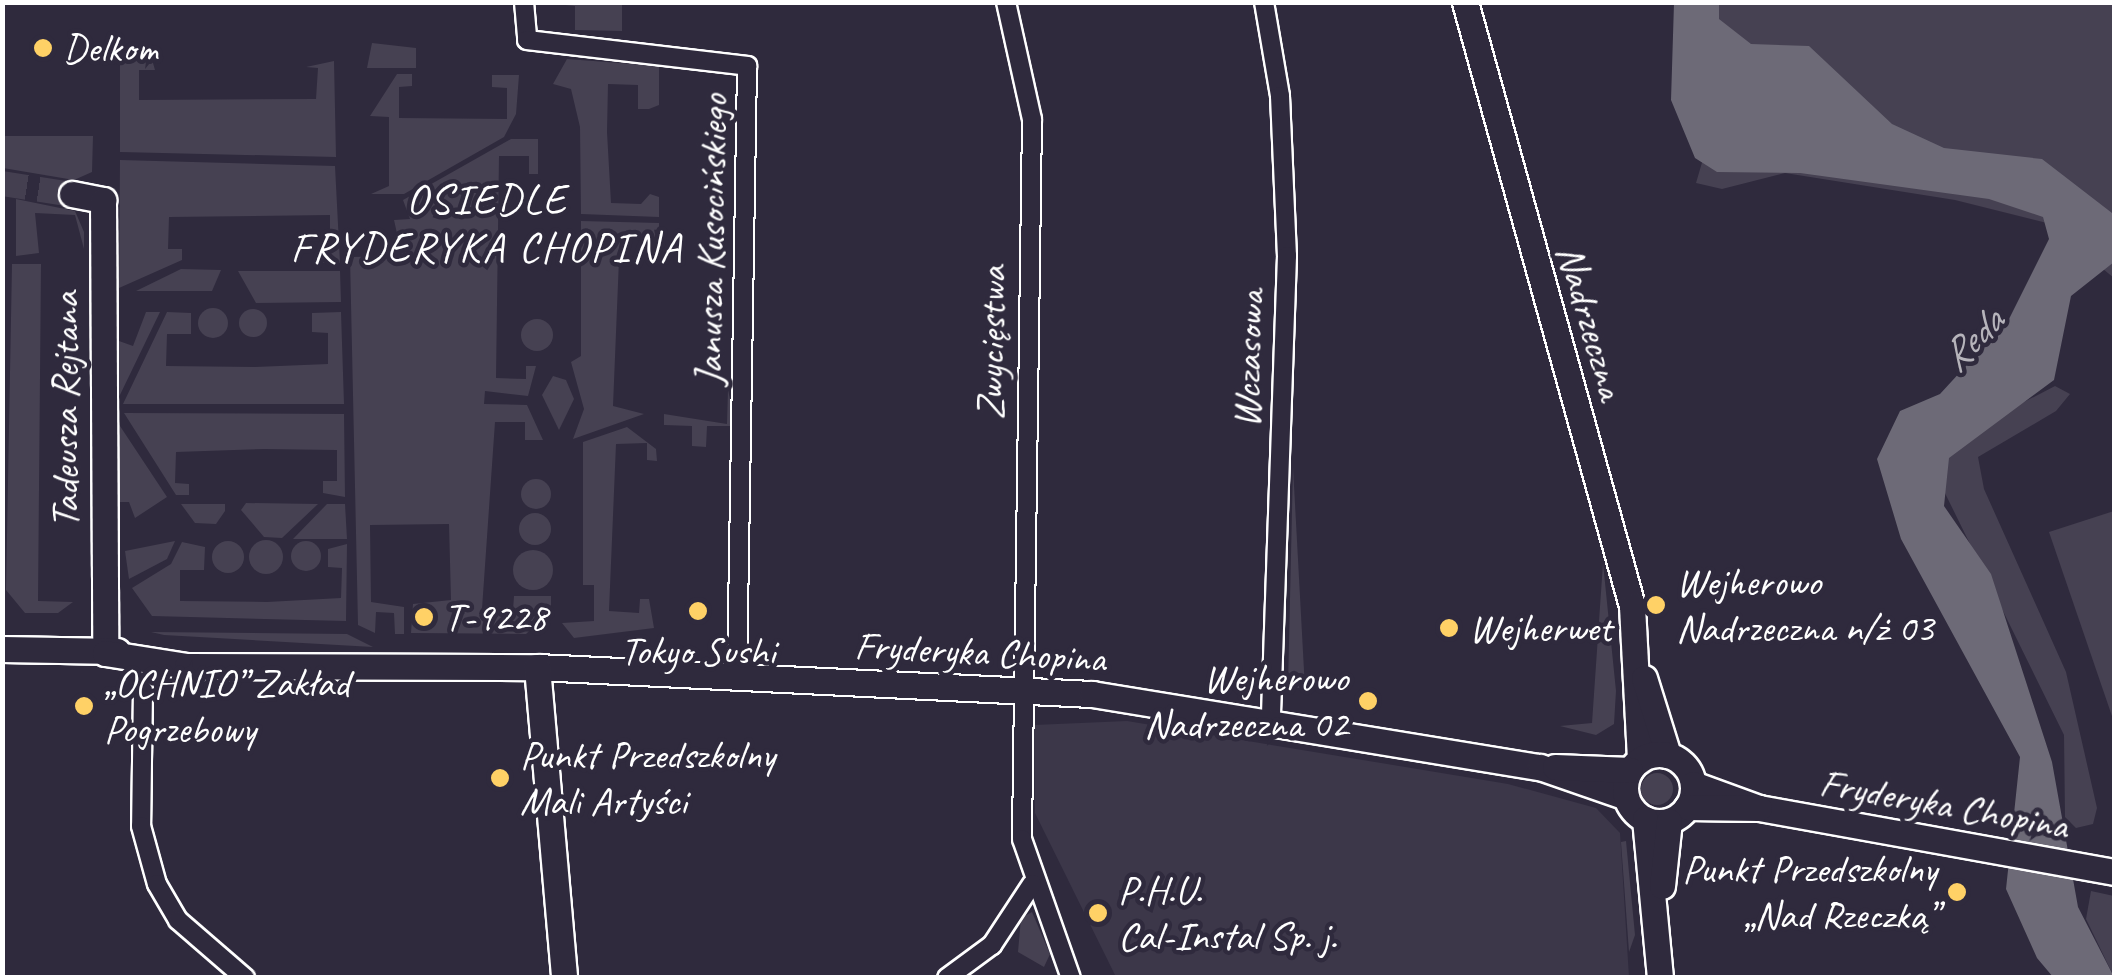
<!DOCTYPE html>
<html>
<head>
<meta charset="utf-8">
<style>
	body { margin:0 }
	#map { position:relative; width:2117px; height:980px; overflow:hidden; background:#2f2a3d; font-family:Caveat,sans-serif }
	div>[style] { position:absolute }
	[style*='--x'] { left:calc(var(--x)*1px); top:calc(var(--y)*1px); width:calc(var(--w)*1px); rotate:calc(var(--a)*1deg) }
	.built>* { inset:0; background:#3c3749 }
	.green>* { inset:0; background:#464152 }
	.round { border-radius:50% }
	.water>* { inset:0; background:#6d6a77 }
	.secondary-tunnel>* { height:25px; margin-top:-12.5px; transform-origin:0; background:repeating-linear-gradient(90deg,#443f50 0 25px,transparent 0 37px) }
	.roads { filter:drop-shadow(2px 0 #fff) drop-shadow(-2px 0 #fff) drop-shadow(0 2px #fff) drop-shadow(0 -2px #fff) }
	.street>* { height:18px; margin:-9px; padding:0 9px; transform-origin:9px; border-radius:9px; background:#2f2a3d }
	.secondary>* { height:25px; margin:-12.5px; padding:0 12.5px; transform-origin:12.5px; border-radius:12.5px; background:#2f2a3d }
	.secondary>.ring { margin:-12.5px; padding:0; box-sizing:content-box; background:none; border:25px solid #2f2a3d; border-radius:50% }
	.dots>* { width:28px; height:28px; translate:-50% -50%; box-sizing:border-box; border:5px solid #2f2a3d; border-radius:50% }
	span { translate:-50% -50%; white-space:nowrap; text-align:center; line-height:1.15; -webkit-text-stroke:9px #2f2a3d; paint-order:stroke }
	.poi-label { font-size:40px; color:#fff }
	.left { translate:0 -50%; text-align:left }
	.right { translate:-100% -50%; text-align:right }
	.street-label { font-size:40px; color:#fff }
	.neighbourhood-label { font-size:42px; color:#fff; letter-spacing:2.5px }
	.water-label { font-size:42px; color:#b6b4bb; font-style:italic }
	.frame { position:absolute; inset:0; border:5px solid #fff; pointer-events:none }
</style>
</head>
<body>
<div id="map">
	<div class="built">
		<div style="clip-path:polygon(1127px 721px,1508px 784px,1596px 808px,1620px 833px,1629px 977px,1116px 977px,1035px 813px,1034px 725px)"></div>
	</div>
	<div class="green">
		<div style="clip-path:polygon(546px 3px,622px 3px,622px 31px,575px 30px,575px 6px)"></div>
		<div style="clip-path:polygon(1711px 3px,2114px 3px,2114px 278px,2047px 223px,1955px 200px,1785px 173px,1722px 189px,1696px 183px,1732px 60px)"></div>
		<div style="clip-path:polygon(372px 43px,416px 48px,416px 68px,367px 68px)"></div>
		<div style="clip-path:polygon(120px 55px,151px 56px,155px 70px,139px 70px,139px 100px,316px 99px,318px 68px,306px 67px,334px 61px,336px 157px,120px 152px)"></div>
		<div style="clip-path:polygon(567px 59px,659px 66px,659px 105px,649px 109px,638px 109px,638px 85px,608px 84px,607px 132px,611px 203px,641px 204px,650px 194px,659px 197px,659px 217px,581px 214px,580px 127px,571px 89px,553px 84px)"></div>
		<div style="clip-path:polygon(397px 74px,412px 74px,412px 86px,399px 87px,399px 118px,507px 119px,507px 88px,492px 87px,492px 75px,519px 75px,516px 114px,504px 137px,404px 194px,371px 194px,389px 186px,389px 117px,370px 116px)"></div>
		<div style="clip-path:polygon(3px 136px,93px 136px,92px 172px,74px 180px,3px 168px)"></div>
		<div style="clip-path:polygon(511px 139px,538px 139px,538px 174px,529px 174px,529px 156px,499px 156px,496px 378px,526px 379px,526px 366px,536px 366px,528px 396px,485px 391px,484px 404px,527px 405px,543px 440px,525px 440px,525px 422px,495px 422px,482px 609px,513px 610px,514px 596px,551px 596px,551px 610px,526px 634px,411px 633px,413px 604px,451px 600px,449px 524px,370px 525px,371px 602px,404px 607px,404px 634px,395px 634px,394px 613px,376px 612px,375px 633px,358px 625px,350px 257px,402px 256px,394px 220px,410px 219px,403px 200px)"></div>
		<div style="clip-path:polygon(120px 160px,335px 166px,340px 263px,317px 263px,317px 247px,330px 246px,330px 215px,169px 217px,168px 249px,182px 249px,182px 260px,119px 288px)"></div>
		<div style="clip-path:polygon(16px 199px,75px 211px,84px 232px,84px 249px,75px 215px,35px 213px,39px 253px,16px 256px)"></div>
		<div style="clip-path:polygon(581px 221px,659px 223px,659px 254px,650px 254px,650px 235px,620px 235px,613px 406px,644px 414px,573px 439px,584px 409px,571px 362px,581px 356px)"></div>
		<div style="clip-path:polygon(12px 264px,41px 264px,38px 601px,73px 602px,58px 613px,25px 613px,6px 590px)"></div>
		<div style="clip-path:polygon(181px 269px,221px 270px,212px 291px,136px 291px)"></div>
		<div style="clip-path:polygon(238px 271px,340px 271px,341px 302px,256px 303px)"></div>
		<div class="round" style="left:198px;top:308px;width:30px;height:30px"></div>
		<div class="round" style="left:239px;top:309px;width:28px;height:28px"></div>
		<div style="clip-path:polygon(146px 312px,160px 312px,118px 399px,119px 341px,133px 346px)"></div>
		<div style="clip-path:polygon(167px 312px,191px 313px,191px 334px,167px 334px,166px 366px,255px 367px,328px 364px,328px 333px,312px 332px,312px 313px,341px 312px,344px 404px,123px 404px)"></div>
		<div class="round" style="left:521px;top:319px;width:32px;height:32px"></div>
		<div style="clip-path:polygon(553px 376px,566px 380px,574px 399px,559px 430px,542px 395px)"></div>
		<div style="clip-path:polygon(2055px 386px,2070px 394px,2056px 411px,1978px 457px,1984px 489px,2066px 672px,2097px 808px,2093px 824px,2076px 828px,2065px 817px,2064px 735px,1940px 483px,1946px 453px,1964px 433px)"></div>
		<div style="clip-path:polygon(728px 389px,735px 426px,707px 426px,706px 447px,692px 446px,692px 426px,664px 425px,664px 414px,727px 424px)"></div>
		<div style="clip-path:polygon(124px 413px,344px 414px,345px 497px,323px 493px,323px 481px,337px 481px,337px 450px,264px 449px,176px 452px,175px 483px,189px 484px,189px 495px,176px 495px)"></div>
		<div style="clip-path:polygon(118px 423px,167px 497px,135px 518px,129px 502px,116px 502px)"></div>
		<div style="clip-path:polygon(627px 427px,656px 449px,657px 461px,647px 460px,647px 443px,616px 444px,609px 611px,639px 613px,640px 599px,649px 599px,654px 628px,574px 638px,562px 623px,594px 621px,594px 585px,583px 585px,583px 442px)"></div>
		<div style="clip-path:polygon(1293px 467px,1305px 689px,1288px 686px)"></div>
		<div class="round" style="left:521px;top:479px;width:30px;height:30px"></div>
		<div style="clip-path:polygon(246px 503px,318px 504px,282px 538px,264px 537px,241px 510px)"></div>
		<div style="clip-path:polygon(181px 504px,225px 504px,225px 511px,216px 524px,195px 523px)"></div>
		<div style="clip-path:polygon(327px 504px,345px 504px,347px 539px,293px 539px)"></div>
		<div style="clip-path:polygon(2114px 511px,2114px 722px,2049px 532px)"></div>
		<div class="round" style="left:519px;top:513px;width:32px;height:32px"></div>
		<div class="round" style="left:249px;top:540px;width:34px;height:34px"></div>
		<div class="round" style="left:212px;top:541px;width:32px;height:32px"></div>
		<div class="round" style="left:291px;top:541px;width:30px;height:30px"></div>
		<div style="clip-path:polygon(175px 541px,167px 559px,129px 579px,125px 551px)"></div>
		<div style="clip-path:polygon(182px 542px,205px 547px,204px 570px,180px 570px,180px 601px,267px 602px,341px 598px,342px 568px,328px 567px,328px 549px,347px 544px,346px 621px,152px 616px,132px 588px,171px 564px)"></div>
		<div class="round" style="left:513px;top:550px;width:40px;height:40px"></div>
		<div style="clip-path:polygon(1603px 563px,1616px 691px,1614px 724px,1596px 735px,1560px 726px,1592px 723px)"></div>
		<div style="clip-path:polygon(151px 632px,347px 634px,373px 647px,164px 635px)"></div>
		<div class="round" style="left:1641px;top:773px;width:32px;height:32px"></div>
		<div style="clip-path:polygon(1626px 841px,1635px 935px,1629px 952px,1621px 842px)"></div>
		<div style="clip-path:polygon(2091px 891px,2114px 896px,2114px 977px,2086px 919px)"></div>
		<div style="clip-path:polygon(1032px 912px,1050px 954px,1044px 967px,1018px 952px,1021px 918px)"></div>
	</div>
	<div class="water">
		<div style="clip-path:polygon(1674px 3px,1719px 3px,1719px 19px,1751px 44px,1809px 46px,1892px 124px,1944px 148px,2042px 159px,2112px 213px,2114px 262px,2071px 296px,2054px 380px,1949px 458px,1944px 506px,1991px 574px,2052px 762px,2078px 907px,2114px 977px,2053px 977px,2037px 958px,2006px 889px,2020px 757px,1901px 539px,1877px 459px,1900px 411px,1940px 394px,2009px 319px,2049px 239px,2043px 217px,1989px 199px,1800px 173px,1717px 172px,1695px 158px,1671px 100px)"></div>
	</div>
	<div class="secondary-tunnel">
		<div style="--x:2;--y:183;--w:71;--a:8.9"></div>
	</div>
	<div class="roads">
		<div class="street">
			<div style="--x:524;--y:2;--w:38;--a:85"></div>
			<div style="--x:527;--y:40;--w:222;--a:6.7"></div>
			<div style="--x:747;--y:66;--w:611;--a:90.94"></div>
			<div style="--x:1006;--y:2;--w:120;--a:77.5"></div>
			<div style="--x:1032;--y:119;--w:720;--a:90.8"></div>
			<div style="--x:1022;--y:839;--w:147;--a:70.6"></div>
			<div style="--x:1264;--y:2;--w:95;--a:80.3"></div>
			<div style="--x:1280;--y:96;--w:160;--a:87.5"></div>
			<div style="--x:1287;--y:256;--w:463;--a:92"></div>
			<div style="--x:143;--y:690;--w:136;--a:90.8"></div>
			<div style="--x:141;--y:826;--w:60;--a:74.6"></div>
			<div style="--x:157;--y:884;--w:42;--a:59.7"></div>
			<div style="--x:178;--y:920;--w:89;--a:40.9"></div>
			<div style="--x:947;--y:978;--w:56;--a:-36.3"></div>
			<div style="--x:992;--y:945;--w:73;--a:-56.7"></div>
		</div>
		<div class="secondary">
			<div style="--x:1465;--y:2;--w:627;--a:74.54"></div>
			<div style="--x:1632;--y:606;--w:154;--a:87"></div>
			<div style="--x:72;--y:194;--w:32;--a:11"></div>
			<div style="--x:103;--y:200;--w:453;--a:89.7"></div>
			<div style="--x:2;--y:649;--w:115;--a:1"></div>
			<div style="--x:105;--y:653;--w:83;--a:9"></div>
			<div style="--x:187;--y:666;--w:350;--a:0.2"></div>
			<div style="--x:537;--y:667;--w:556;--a:2.79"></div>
			<div style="--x:1092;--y:694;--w:454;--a:9.3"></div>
			<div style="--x:1540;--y:767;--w:91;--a:19.2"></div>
			<div style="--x:537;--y:667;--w:312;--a:85"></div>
			<div style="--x:1644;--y:678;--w:81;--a:72.7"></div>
			<div class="ring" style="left:1625px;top:754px;width:43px;height:43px"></div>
			<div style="--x:1555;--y:767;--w:75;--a:2.3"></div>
			<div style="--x:1693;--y:784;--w:70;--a:20"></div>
			<div style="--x:1759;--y:808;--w:361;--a:10.2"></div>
			<div style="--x:1687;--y:807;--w:72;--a:0.8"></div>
			<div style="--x:1645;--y:819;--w:160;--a:84.6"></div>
			<div style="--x:1662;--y:886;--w:65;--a:-83.9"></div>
		</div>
	</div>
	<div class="dots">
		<div style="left:43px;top:48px;background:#ffd166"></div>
		<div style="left:1656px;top:605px;background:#ffd166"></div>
		<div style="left:698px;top:611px;background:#ffd166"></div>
		<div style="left:424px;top:617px;background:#ffd166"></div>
		<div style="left:1449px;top:628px;background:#ffd166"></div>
		<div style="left:1368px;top:701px;background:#ffd166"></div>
		<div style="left:84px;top:706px;background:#ffd166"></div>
		<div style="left:500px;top:778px;background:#ffd166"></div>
		<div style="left:1957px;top:892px;background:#ffd166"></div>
		<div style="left:1098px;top:913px;background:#ffd166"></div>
	</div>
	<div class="poi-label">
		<span class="left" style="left:63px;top:48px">Delkom</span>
		<span class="left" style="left:1676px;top:605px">Wejherowo<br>Nadrzeczna n/ż 03</span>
		<span class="left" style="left:444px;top:617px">T-9228</span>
		<span class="left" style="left:1469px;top:628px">Wejherwet</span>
		<span style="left:698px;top:651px">Tokyo Sushi</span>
		<span class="right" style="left:1348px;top:701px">Wejherowo<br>Nadrzeczna 02</span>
		<span class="left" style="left:104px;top:706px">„OCHNIO” Zakład<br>Pogrzebowy</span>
		<span class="left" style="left:520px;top:778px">Punkt Przedszkolny<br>Mali Artyści</span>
		<span class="right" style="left:1937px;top:892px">Punkt Przedszkolny<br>„Nad Rzeczką”</span>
		<span class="left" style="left:1118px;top:913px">P.H.U.<br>Cal-Instal Sp. j.</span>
	</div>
	<div class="street-label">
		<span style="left:711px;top:240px;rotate:-89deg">Janusza Kusocińskiego</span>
		<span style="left:1591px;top:322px;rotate:74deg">Nadrzeczna</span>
		<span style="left:991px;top:343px;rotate:-89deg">Zwycięstwa</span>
		<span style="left:1248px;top:359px;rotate:-88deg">Wczasowa</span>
		<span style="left:65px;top:410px;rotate:-90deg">Tadeusza Rejtana</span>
		<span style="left:980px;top:652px;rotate:3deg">Fryderyka Chopina</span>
		<span style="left:1944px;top:804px;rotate:10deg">Fryderyka Chopina</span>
	</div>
	<div class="neighbourhood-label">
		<span style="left:487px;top:224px">OSIEDLE<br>FRYDERYKA CHOPINA</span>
	</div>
	<div class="water-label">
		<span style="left:1972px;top:340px;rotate:-45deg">Reda</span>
	</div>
	<div class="frame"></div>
</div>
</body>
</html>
